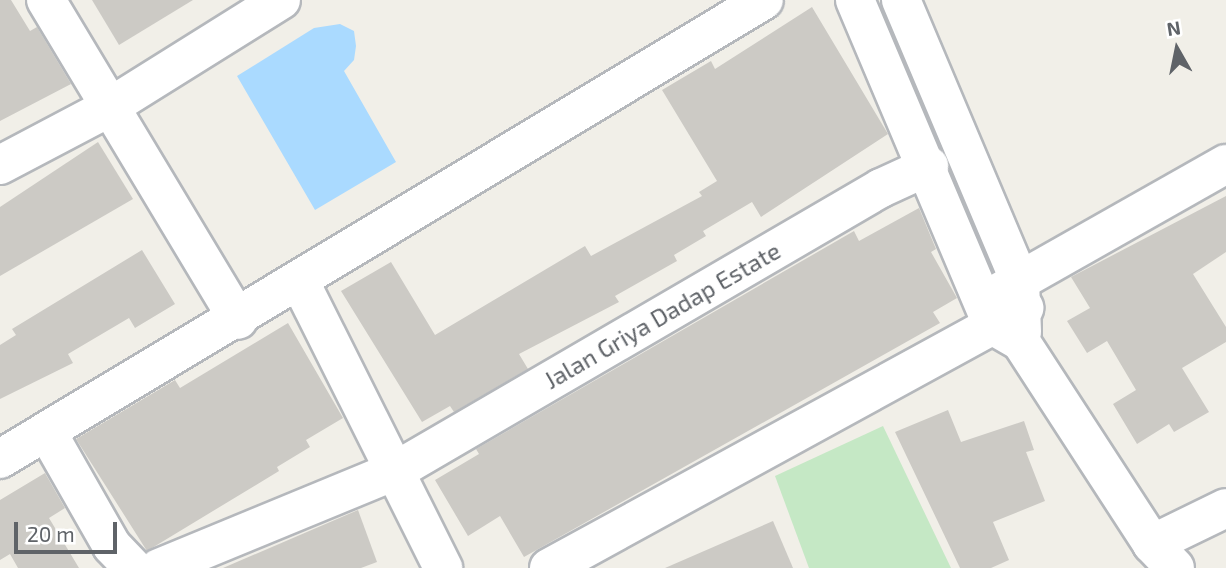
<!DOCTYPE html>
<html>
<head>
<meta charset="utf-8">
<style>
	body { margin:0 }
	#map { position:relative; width:1226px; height:568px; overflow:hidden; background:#f1efe8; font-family:"Exo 2",sans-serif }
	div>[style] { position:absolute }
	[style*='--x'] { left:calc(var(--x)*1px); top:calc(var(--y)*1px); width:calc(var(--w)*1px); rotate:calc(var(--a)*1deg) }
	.green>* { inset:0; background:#c5e8c5 }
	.water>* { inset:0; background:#aadaff }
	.building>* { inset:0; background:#cccac5 }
	.roads { filter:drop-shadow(2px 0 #b5b8bc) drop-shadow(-2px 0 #b5b8bc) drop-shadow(0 2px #b5b8bc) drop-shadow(0 -2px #b5b8bc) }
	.minor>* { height:38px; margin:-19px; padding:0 19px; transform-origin:19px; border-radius:19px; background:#fff }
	span { translate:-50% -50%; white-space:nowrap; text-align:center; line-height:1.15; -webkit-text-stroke:5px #fff; paint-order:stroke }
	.street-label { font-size:24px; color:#5f6368 }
	.north { position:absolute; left:1142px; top:14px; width:70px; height:70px; -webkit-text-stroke:5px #fff; paint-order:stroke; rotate:351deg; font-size:19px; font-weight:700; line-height:28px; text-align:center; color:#5f6368 }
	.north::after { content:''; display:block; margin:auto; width:24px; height:32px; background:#5f6368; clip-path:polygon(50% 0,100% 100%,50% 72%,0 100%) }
	.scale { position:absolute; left:14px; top:522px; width:103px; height:32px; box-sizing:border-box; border:4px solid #5f6368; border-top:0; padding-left:9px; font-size:21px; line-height:24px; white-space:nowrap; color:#5f6368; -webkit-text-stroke:5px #fff; paint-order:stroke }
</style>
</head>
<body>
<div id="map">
	<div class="green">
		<div style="clip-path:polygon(883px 426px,951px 568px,809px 568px,775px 476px)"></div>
	</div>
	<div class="water">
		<div style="clip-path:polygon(340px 24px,354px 31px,356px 46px,354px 60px,344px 71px,396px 162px,315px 210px,237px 76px,314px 28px)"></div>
	</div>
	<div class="building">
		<div style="clip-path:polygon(0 0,11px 0,30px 31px,37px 27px,71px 84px,0 121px)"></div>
		<div style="clip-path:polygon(92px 0,193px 0,119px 45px)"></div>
		<div style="clip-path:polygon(812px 7px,888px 134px,761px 217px,752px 202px,703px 231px,706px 236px,674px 255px,677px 261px,615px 296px,619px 302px,519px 354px,528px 369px,454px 412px,450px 406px,422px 422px,341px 291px,391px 262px,435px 335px,585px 246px,591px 256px,702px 196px,699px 192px,717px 181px,662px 90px,711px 61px,715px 69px)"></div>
		<div style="clip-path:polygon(98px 142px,133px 199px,0 276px,0 207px)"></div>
		<div style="clip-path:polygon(1226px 196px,1226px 252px,1193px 274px,1226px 327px,1226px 342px,1182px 368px,1209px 412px,1174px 432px,1169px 424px,1137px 444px,1113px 404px,1136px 390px,1107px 341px,1087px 353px,1067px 321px,1090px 308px,1071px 277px)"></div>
		<div style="clip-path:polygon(919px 208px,936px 249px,931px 252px,957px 298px,933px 312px,940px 323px,524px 557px,500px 516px,468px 536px,435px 480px,479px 454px,476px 449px,854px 231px,859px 241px)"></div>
		<div style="clip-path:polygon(142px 250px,175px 304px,135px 328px,129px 318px,68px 354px,73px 363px,0 399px,0 345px,16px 335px,12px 329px)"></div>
		<div style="clip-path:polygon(288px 323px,343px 418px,306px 440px,310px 447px,277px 467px,279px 471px,147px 551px,76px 439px,175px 380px,180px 388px)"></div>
		<div style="clip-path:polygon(948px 410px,961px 442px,1024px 421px,1034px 450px,1026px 452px,1045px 501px,993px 522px,1009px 560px,991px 568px,960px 568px,895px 432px)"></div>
		<div style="clip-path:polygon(45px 473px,65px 508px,49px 518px,79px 568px,18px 568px,10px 554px,0 560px,0 500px)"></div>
		<div style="clip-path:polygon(358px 510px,377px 562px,361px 568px,223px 568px)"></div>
		<div style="clip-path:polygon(773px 521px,793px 568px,665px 568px)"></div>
	</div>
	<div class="roads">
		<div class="minor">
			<div style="--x:46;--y:0;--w:373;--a:59"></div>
			<div style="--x:855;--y:0;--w:353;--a:67.1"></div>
			<div style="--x:992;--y:325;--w:34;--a:30"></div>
			<div style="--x:901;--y:0;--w:306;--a:67.1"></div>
			<div style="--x:1020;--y:282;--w:50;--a:87.7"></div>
			<div style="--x:0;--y:165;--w:122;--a:-27.8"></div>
			<div style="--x:108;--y:108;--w:204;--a:-32"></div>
			<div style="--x:300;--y:282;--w:320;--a:63.4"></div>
			<div style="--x:998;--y:293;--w:262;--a:-29.5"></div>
			<div style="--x:1021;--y:342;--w:241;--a:57"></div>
			<div style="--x:1152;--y:544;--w:33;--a:46"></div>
			<div style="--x:47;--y:432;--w:131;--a:60.3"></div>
			<div style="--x:112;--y:546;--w:30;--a:46"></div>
			<div style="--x:0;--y:459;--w:891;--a:-31"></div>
			<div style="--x:1152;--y:544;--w:82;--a:-25.9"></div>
			<div style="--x:159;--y:568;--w:257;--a:-22.4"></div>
			<div style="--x:397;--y:470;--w:560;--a:-30.23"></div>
			<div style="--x:881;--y:188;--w:53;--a:-24.6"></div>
			<div style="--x:549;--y:568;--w:542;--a:-28.69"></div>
		</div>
	</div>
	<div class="street-label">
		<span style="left:662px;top:315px;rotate:-30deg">Jalan Griya Dadap Estate</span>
	</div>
	<div class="north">N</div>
	<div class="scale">20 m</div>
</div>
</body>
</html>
